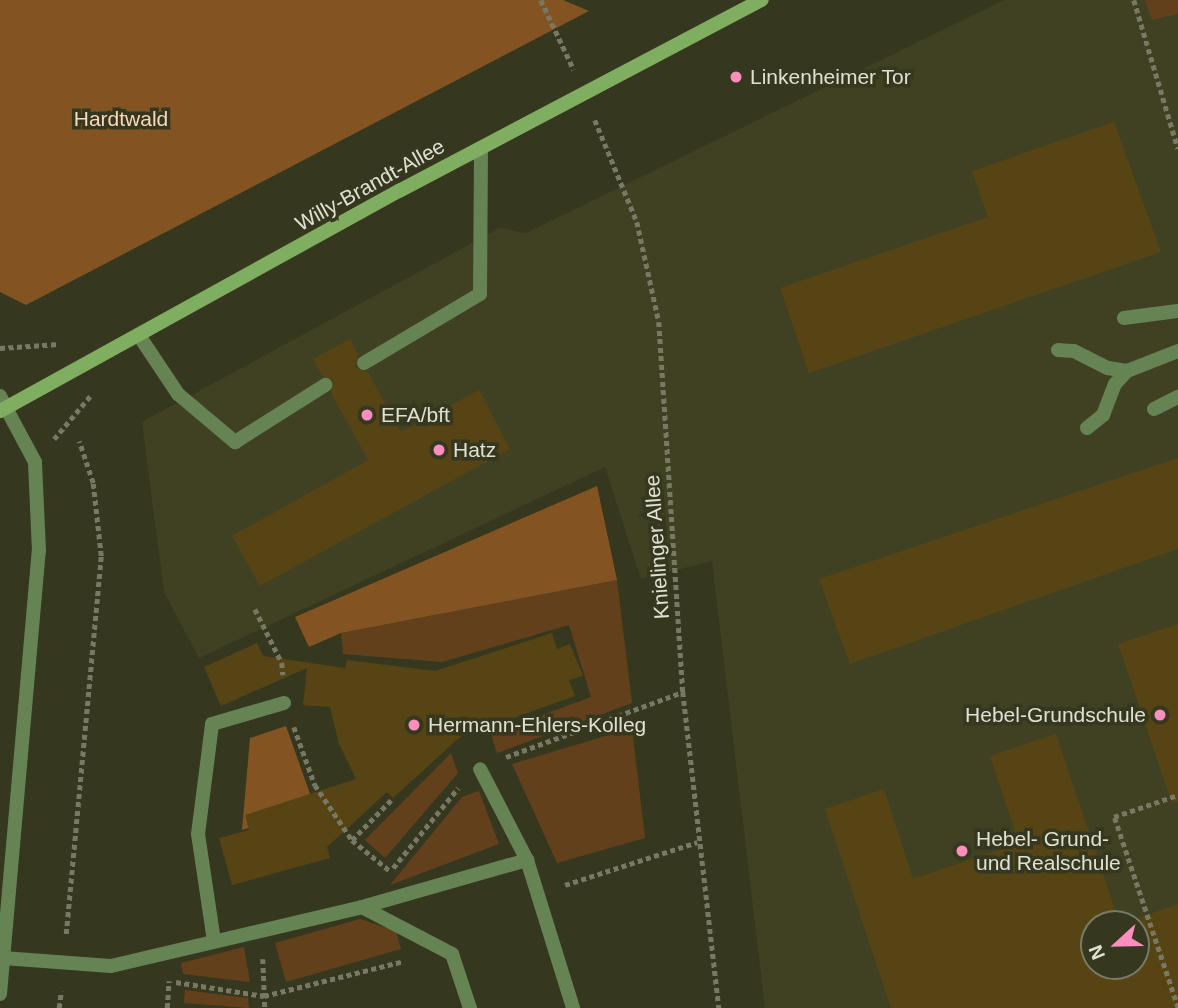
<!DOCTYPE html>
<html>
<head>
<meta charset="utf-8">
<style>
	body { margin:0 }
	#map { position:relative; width:1178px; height:1008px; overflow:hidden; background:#36371f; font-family:Helvetica,sans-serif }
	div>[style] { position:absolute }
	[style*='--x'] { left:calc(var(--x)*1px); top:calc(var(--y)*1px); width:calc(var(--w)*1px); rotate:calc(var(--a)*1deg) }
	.built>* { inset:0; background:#404122 }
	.green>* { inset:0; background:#63401c }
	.forest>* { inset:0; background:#835422 }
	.building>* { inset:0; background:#564415 }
	.path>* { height:4.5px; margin-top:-2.25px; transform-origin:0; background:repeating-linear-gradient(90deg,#787965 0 5px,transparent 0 8.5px) }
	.lane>* { height:14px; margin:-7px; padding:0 7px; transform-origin:7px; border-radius:7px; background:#668353 }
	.street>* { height:14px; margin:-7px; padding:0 7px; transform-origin:7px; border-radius:7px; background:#668353 }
	.secondary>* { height:14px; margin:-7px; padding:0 7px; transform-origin:7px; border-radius:7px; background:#80ae60 }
	.dots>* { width:19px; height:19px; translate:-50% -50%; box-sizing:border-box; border:4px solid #36371f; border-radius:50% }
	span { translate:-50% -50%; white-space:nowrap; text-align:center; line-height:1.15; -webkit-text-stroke:7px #36371f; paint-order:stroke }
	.poi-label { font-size:21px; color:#dfe0d1 }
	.left { translate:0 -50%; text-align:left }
	.right { translate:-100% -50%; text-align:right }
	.park-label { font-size:21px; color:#fbd8b8 }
	.street-label { font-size:21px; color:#dfe0d1 }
	.north { position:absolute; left:1080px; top:910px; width:70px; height:70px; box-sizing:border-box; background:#36371f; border:2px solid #7a7b66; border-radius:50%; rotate:248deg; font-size:19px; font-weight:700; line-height:28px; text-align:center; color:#dfe0d1 }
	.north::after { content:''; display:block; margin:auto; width:24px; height:32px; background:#fe8ebd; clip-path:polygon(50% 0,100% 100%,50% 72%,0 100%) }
</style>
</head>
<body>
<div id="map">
	<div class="built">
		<div style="clip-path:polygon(evenodd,1004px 0,1178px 0,1178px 1008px,765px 1008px,712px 561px,641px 579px,605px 467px,199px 658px,164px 592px,142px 422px,500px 228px,526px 233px,1004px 0,1094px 924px,1136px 924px,1136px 966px,1094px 966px,1094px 924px)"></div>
	</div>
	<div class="green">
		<div style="clip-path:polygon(1145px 0,1178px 0,1178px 14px,1152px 20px)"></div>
		<div style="clip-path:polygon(617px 580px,632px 703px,497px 753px,491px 734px,591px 697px,569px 625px,442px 662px,343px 654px,341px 633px)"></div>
		<div style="clip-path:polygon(632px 728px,645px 838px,557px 863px,512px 764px)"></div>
		<div style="clip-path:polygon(451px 753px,458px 773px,385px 858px,365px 840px)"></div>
		<div style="clip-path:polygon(479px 791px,499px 844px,390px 885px,462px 797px)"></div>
		<div style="clip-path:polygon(360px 919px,396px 931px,401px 949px,286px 982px,275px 943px)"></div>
		<div style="clip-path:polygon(244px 947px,250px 982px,183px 974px,181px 963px)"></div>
		<div style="clip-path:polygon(185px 990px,248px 998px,249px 1008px,184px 1003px)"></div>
	</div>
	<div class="forest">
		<div style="clip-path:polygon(0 0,563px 0,589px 11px,26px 305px,0 292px)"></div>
		<div style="clip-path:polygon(597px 486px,617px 580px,341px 633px,309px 647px,295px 617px)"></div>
		<div style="clip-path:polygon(286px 726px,315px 808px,242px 830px,250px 738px)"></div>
	</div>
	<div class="building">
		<div style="clip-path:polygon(1114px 122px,1161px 252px,809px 373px,780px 288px,988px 217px,972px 171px)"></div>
		<div style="clip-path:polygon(350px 339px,358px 355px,355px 367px,368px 372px,401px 432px,479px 390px,510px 449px,260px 586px,232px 536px,368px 460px,331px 393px,333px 380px,322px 376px,313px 359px)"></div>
		<div style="clip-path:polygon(1178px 458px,1178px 549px,850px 664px,819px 579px)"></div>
		<div style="clip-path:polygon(1178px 624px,1178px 802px,1172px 803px,1118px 644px)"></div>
		<div style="clip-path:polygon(552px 633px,557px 649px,570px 644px,583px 676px,569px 680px,575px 696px,460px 737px,393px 798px,387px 792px,327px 847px,330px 858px,232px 885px,219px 838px,249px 830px,245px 815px,356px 779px,339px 744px,330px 707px,303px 705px,307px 668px,221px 706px,204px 667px,257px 643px,263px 656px,345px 668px,347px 660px,435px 671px)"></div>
		<div style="clip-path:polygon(1056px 734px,1120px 924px,1094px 924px,1094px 966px,1136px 966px,1136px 924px,1122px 924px,1178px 904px,1178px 1008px,891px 1008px,825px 809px,884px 789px,913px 879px,1019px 843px,990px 756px)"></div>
	</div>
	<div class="path">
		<div style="--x:541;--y:0;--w:77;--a:64.8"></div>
		<div style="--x:1134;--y:0;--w:155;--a:73.5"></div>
		<div style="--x:595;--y:120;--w:110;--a:67.6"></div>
		<div style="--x:637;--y:222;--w:102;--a:77.6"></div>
		<div style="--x:659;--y:322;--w:371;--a:86.3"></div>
		<div style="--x:683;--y:692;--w:318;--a:83.5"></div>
		<div style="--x:0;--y:348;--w:59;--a:-3.9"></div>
		<div style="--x:54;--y:439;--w:57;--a:-49.9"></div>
		<div style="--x:255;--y:609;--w:60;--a:63.4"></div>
		<div style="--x:282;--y:663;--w:12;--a:85"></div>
		<div style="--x:294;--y:727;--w:62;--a:70.1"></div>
		<div style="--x:315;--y:785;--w:66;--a:56.1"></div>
		<div style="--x:352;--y:840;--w:49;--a:39.2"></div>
		<div style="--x:506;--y:757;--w:189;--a:-20.2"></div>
		<div style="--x:352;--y:840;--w:59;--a:-45.7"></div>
		<div style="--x:393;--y:868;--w:103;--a:-50.9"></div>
		<div style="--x:565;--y:885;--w:139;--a:-18"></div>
		<div style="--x:66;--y:934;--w:380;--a:-84.7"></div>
		<div style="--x:101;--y:556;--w:73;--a:-96.3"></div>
		<div style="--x:93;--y:483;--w:44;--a:-108.4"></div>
		<div style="--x:263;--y:959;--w:49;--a:87.7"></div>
		<div style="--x:176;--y:982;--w:89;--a:9"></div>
		<div style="--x:264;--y:996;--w:144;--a:-14"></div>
		<div style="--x:59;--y:1008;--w:17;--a:-83"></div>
		<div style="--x:167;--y:1008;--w:27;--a:-86"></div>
		<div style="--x:1178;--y:1008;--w:201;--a:-108.5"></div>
		<div style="--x:1114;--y:817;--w:68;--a:-19"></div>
	</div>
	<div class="lane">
		<div style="--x:1124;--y:318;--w:54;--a:-7.4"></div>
		<div style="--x:140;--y:337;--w:69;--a:56.3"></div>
		<div style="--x:178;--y:394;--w:75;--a:40.1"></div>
		<div style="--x:235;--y:442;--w:107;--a:-32.3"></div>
		<div style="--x:1058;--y:350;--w:16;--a:4"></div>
		<div style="--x:1074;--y:351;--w:38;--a:27"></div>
		<div style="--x:1108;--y:368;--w:19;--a:9"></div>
		<div style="--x:364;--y:363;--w:135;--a:-30.7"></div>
		<div style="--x:480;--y:294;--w:146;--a:-89.6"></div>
		<div style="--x:0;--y:396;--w:13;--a:63"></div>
		<div style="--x:1154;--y:409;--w:27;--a:-27"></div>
		<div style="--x:1087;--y:428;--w:21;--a:-39"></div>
		<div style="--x:1103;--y:415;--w:33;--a:-69"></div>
		<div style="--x:1115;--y:384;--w:18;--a:-47"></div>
		<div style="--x:1127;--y:371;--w:55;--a:-21.4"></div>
		<div style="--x:527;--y:860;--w:155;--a:72.7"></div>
		<div style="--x:362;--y:907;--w:172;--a:-15.9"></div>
		<div style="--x:527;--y:860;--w:102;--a:-117.3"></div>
		<div style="--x:214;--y:941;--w:108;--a:-98.5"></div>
		<div style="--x:198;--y:834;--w:111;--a:-82.7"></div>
		<div style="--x:212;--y:724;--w:75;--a:-16.3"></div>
		<div style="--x:3;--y:958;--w:108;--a:4.2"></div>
		<div style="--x:111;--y:966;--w:258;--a:-13.2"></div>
		<div style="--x:362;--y:907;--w:102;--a:27.6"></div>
		<div style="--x:452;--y:954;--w:57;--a:71.6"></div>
	</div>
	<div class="street">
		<div style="--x:0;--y:994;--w:445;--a:-85"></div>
		<div style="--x:39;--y:551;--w:89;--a:-92.6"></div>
		<div style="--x:35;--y:462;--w:61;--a:-118.2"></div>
	</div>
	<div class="secondary">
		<div style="--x:0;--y:411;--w:456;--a:-28.9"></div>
		<div style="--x:399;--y:191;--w:410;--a:-27.8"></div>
	</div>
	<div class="dots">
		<div style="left:736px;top:77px;background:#fe8ebd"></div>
		<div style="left:367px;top:415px;background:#fe8ebd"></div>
		<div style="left:439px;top:450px;background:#fe8ebd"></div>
		<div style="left:1160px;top:715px;background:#fe8ebd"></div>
		<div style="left:414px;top:725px;background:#fe8ebd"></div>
		<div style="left:962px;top:851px;background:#fe8ebd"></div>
	</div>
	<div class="poi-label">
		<span class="left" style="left:750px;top:77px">Linkenheimer Tor</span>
		<span class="left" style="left:381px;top:415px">EFA/bft</span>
		<span class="left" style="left:453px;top:450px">Hatz</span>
		<span class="right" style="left:1146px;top:715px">Hebel-Grundschule</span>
		<span class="left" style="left:428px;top:725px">Hermann-Ehlers-Kolleg</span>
		<span class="left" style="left:976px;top:851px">Hebel- Grund-<br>und Realschule</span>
	</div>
	<div class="park-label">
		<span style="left:121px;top:119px">Hardtwald</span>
	</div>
	<div class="street-label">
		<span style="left:370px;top:185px;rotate:-29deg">Willy-Brandt-Allee</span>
		<span style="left:657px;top:547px;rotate:-94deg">Knielinger Allee</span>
	</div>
	<div class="north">N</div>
</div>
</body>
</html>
